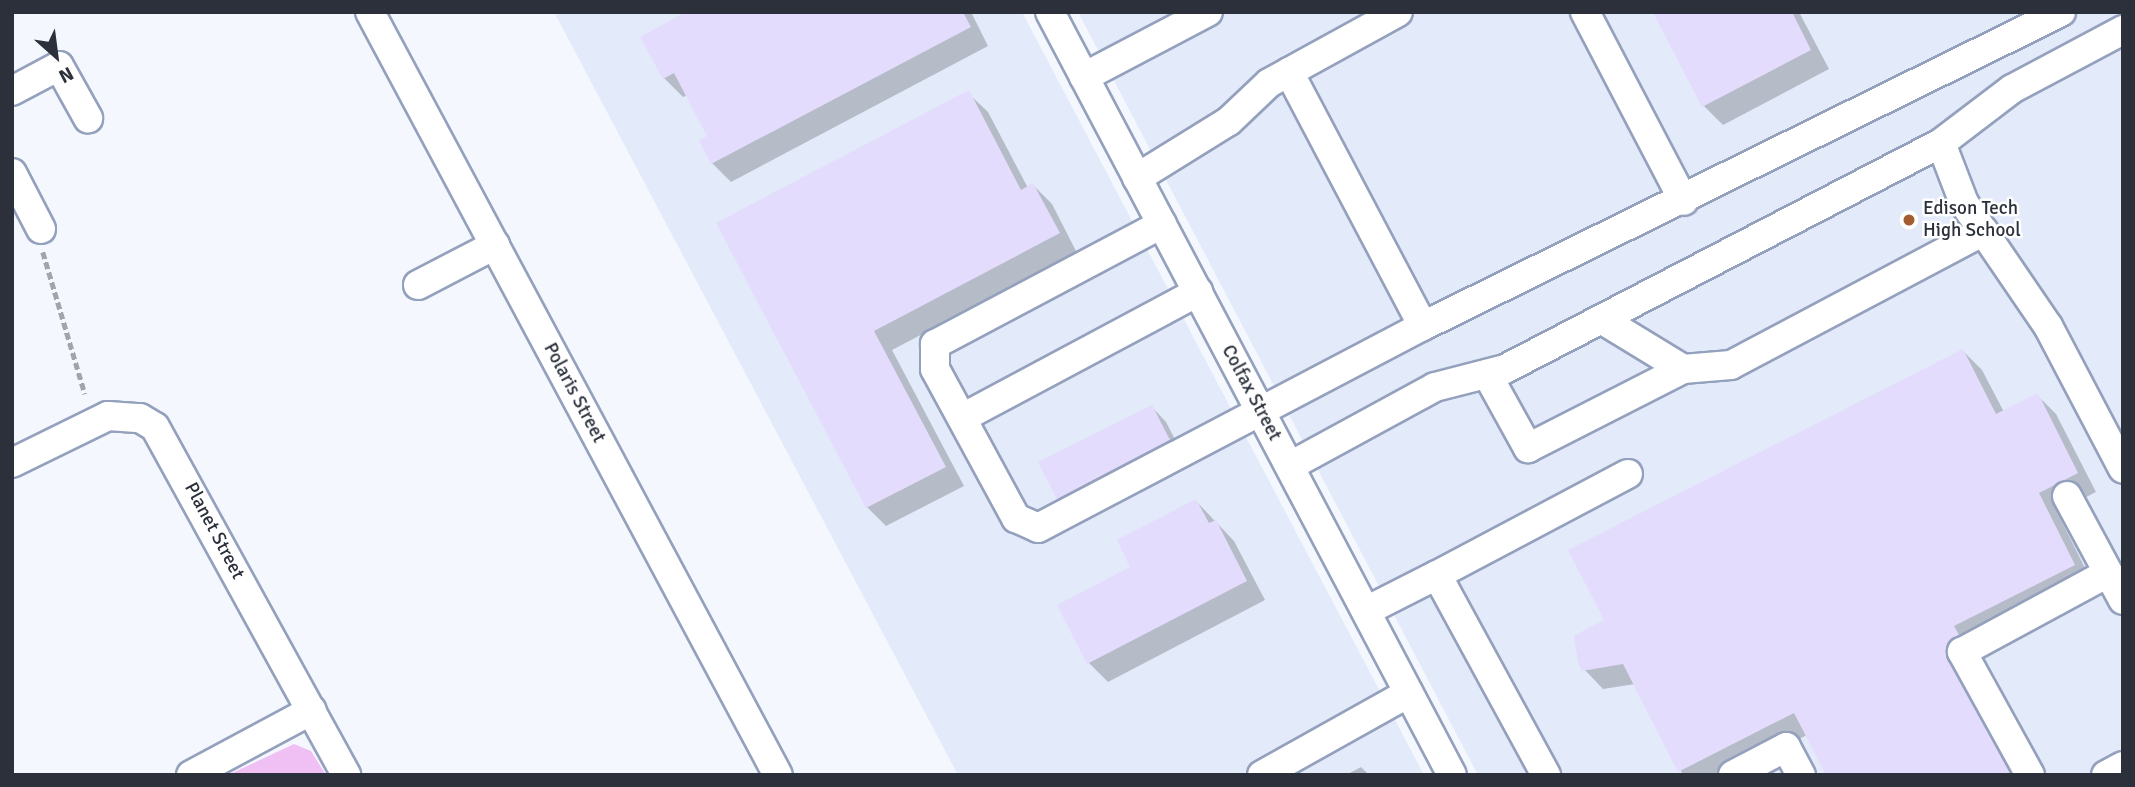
<!DOCTYPE html>
<html>
<head>
<meta charset="utf-8">
<style>
	body { margin:0 }
	#map { position:relative; width:2135px; height:787px; overflow:hidden; background:#f4f7fd; font-family:Signika,sans-serif }
	div>[style] { position:absolute }
	[style*='--x'] { left:calc(var(--x)*1px); top:calc(var(--y)*1px); width:calc(var(--w)*1px); rotate:calc(var(--a)*1deg) }
	.built>* { inset:0; background:#e3eaf9 }
	.green>* { inset:0; background:#f0bff3 }
	.shadow>* { inset:0; background:#0003 }
	.building>* { inset:0; background:#e3dcfc }
	.path>* { height:4.5px; margin-top:-2.25px; transform-origin:0; background:repeating-linear-gradient(90deg,#a0a4ac 0 7px,transparent 0 10.5px) }
	.roads { filter:drop-shadow(2px 0 #94a1bd) drop-shadow(-2px 0 #94a1bd) drop-shadow(0 2px #94a1bd) drop-shadow(0 -2px #94a1bd) }
	.minor>* { height:28px; margin:-14px; padding:0 14px; transform-origin:14px; border-radius:14px; background:#fff }
	.dots>* { width:19px; height:19px; translate:-50% -50%; box-sizing:border-box; border:4px solid #fff; border-radius:50% }
	span { translate:-50% -50%; white-space:nowrap; text-align:center; line-height:1.15; -webkit-text-stroke:5px #fff; paint-order:stroke }
	.poi-label { font-size:19px; color:#2b303b }
	.left { translate:0 -50%; text-align:left }
	.street-label { font-size:19px; color:#2b303b }
	.frame { position:absolute; inset:0; border:14px solid #2b303b; pointer-events:none }
	.north { position:absolute; left:21px; top:21px; width:70px; height:70px; -webkit-text-stroke:5px #fff; paint-order:stroke; rotate:152deg; font-size:19px; font-weight:700; line-height:28px; text-align:center; color:#2b303b }
	.north::after { content:''; display:block; margin:auto; width:24px; height:32px; background:#2b303b; clip-path:polygon(50% 0,100% 100%,50% 72%,0 100%) }
</style>
</head>
<body>
<div id="map">
	<div class="built">
		<div style="clip-path:polygon(554px 12px,1022px 12px,1424px 775px,958px 775px)"></div>
		<div style="clip-path:polygon(1078px 12px,2123px 12px,2123px 775px,1478px 775px)"></div>
	</div>
	<div class="green">
		<div style="clip-path:polygon(294px 744px,311px 751px,326px 775px,228px 775px)"></div>
	</div>
	<div class="shadow">
		<div style="clip-path:polygon(690px 12px,971px 12px,988px 46px,731px 182px,712px 163px,710px 137px,688px 95px,683px 97px,664px 78px)"></div>
		<div style="clip-path:polygon(1655px 12px,1799px 12px,1829px 69px,1723px 125px,1704px 106px)"></div>
		<div style="clip-path:polygon(968px 93px,988px 112px,1028px 188px,1033px 185px,1052px 204px,1077px 253px,892px 350px,964px 486px,886px 526px,867px 507px,718px 224px)"></div>
		<div style="clip-path:polygon(1963px 351px,1982px 370px,2004px 412px,2037px 395px,2056px 414px,2096px 492px,2057px 512px,2093px 584px,1972px 646px,2018px 775px,1828px 775px,1807px 735px,1729px 775px,1683px 775px,1635px 684px,1603px 689px,1584px 669px,1607px 621px)"></div>
		<div style="clip-path:polygon(1152px 407px,1166px 422px,1183px 455px,1073px 513px,1058px 498px)"></div>
		<div style="clip-path:polygon(1196px 501px,1234px 541px,1265px 600px,1108px 682px,1089px 663px)"></div>
		<div style="clip-path:polygon(1361px 767px,1369px 775px,1346px 775px)"></div>
	</div>
	<div class="building">
		<div style="clip-path:polygon(686px 12px,963px 12px,971px 27px,711px 164px,699px 141px,707px 136px,674px 73px,663px 79px,640px 37px)"></div>
		<div style="clip-path:polygon(1653px 12px,1792px 12px,1811px 50px,1702px 107px)"></div>
		<div style="clip-path:polygon(969px 90px,1021px 190px,1033px 183px,1060px 233px,874px 331px,946px 467px,866px 508px,716px 223px)"></div>
		<div style="clip-path:polygon(1963px 349px,1996px 414px,2038px 393px,2078px 473px,2039px 493px,2075px 565px,1954px 626px,1959px 635px,1945px 651px,2011px 775px,1826px 775px,1794px 713px,1678px 772px,1623px 664px,1582px 671px,1578px 662px,1574px 636px,1604px 620px,1568px 550px)"></div>
		<div style="clip-path:polygon(1152px 405px,1170px 440px,1057px 499px,1038px 462px)"></div>
		<div style="clip-path:polygon(1196px 499px,1209px 523px,1216px 520px,1247px 581px,1087px 664px,1057px 605px,1130px 567px,1117px 540px)"></div>
	</div>
	<div class="path">
		<div style="--x:43;--y:252;--w:148;--a:73.5"></div>
	</div>
	<div class="roads">
		<div class="minor">
			<div style="--x:370;--y:12;--w:865;--a:61.87"></div>
			<div style="--x:1050;--y:12;--w:862;--a:62.22"></div>
			<div style="--x:1585;--y:12;--w:213;--a:62.4"></div>
			<div style="--x:1289;--y:72;--w:287;--a:62.2"></div>
			<div style="--x:1084;--y:77;--w:140;--a:-27.7"></div>
			<div style="--x:12;--y:91;--w:53;--a:-28"></div>
			<div style="--x:59;--y:66;--w:60;--a:60.9"></div>
			<div style="--x:1941;--y:143;--w:64;--a:69"></div>
			<div style="--x:1964;--y:203;--w:149;--a:55.7"></div>
			<div style="--x:2048;--y:326;--w:161;--a:62.3"></div>
			<div style="--x:12;--y:173;--w:63;--a:62.6"></div>
			<div style="--x:1137;--y:178;--w:108;--a:-31.8"></div>
			<div style="--x:1229;--y:121;--w:55;--a:-43.5"></div>
			<div style="--x:1269;--y:83;--w:147;--a:-28.8"></div>
			<div style="--x:1162;--y:224;--w:257;--a:152.1"></div>
			<div style="--x:935;--y:344;--w:25;--a:90"></div>
			<div style="--x:935;--y:369;--w:170;--a:61.5"></div>
			<div style="--x:1016;--y:518;--w:24;--a:24"></div>
			<div style="--x:1038;--y:528;--w:435;--a:-27.7"></div>
			<div style="--x:1423;--y:326;--w:711;--a:-26.2"></div>
			<div style="--x:418;--y:285;--w:87;--a:-27.5"></div>
			<div style="--x:1683;--y:369;--w:48;--a:-4.8"></div>
			<div style="--x:1731;--y:365;--w:286;--a:-27.9"></div>
			<div style="--x:1487;--y:374;--w:85;--a:61"></div>
			<div style="--x:1528;--y:448;--w:174;--a:-27"></div>
			<div style="--x:1683;--y:369;--w:96;--a:-148.6"></div>
			<div style="--x:962;--y:418;--w:268;--a:-28.1"></div>
			<div style="--x:12;--y:463;--w:107;--a:-26.1"></div>
			<div style="--x:108;--y:416;--w:32;--a:4"></div>
			<div style="--x:140;--y:418;--w:17;--a:31"></div>
			<div style="--x:155;--y:427;--w:397;--a:61.2"></div>
			<div style="--x:1290;--y:466;--w:165;--a:-28.6"></div>
			<div style="--x:1435;--y:387;--w:72;--a:-14.4"></div>
			<div style="--x:1505;--y:369;--w:491;--a:-27.4"></div>
			<div style="--x:1941;--y:143;--w:89;--a:-37.3"></div>
			<div style="--x:2012;--y:89;--w:126;--a:-28"></div>
			<div style="--x:2067;--y:496;--w:118;--a:61.7"></div>
			<div style="--x:1437;--y:575;--w:216;--a:-27.9"></div>
			<div style="--x:1366;--y:611;--w:80;--a:-26.9"></div>
			<div style="--x:1437;--y:575;--w:228;--a:61.4"></div>
			<div style="--x:191;--y:775;--w:137;--a:-28.2"></div>
			<div style="--x:1262;--y:775;--w:168;--a:-29.2"></div>
			<div style="--x:1733;--y:775;--w:60;--a:-27.8"></div>
			<div style="--x:1786;--y:747;--w:32;--a:62"></div>
			<div style="--x:2030;--y:775;--w:141;--a:-118.9"></div>
			<div style="--x:1962;--y:652;--w:166;--a:-28.4"></div>
			<div style="--x:2106;--y:775;--w:19;--a:-28"></div>
		</div>
	</div>
	<div class="dots">
		<div style="left:1909px;top:220px;background:#a35d31"></div>
	</div>
	<div class="poi-label">
		<span class="left" style="left:1923px;top:220px">Edison Tech<br>High School</span>
	</div>
	<div class="street-label">
		<span style="left:574px;top:393px;rotate:62deg">Polaris Street</span>
		<span style="left:1251px;top:393px;rotate:62deg">Colfax Street</span>
		<span style="left:214px;top:531px;rotate:62deg">Planet Street</span>
	</div>
	<div class="frame"></div>
	<div class="north">N</div>
</div>
</body>
</html>
